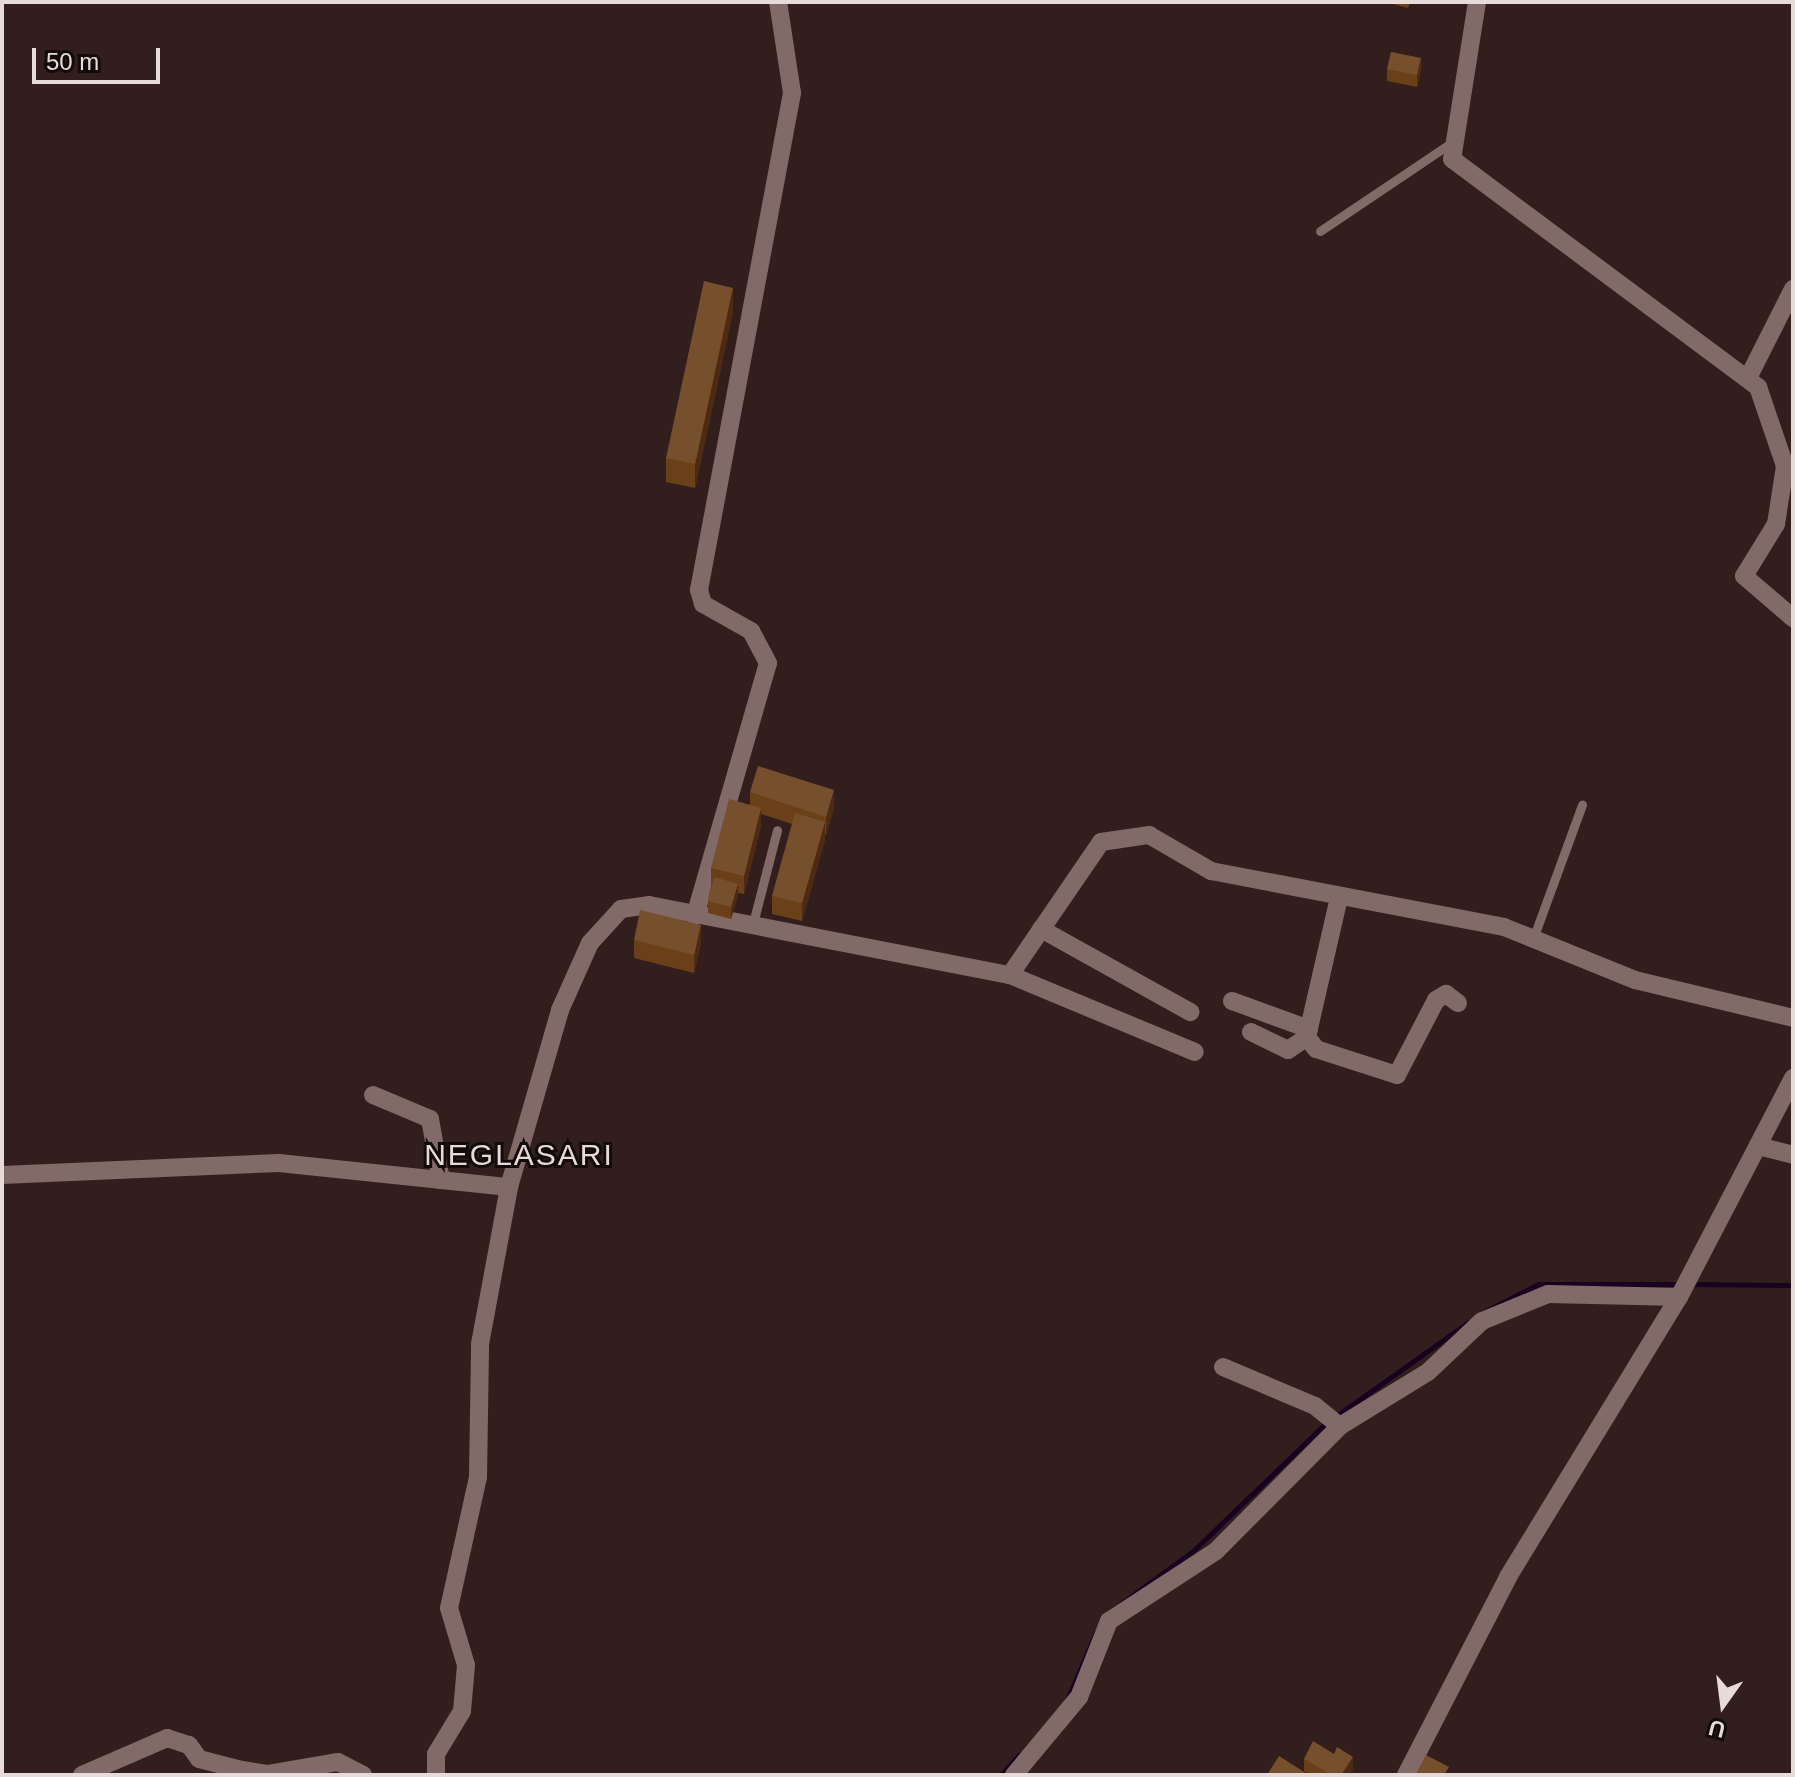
<!DOCTYPE html>
<html>
<head>
<meta charset="utf-8">
<style>
	body { margin:0 }
	#map { position:relative; width:1795px; height:1777px; overflow:hidden; background:#311e1d; font-family:Helvetica,sans-serif }
	div>[style] { position:absolute }
	[style*='--x'] { left:calc(var(--x)*1px); top:calc(var(--y)*1px); width:calc(var(--w)*1px); rotate:calc(var(--a)*1deg) }
	.stream>* { height:5px; margin:-2.5px; padding:0 2.5px; transform-origin:2.5px; border-radius:2.5px; background:#180021 }
	.service>* { height:9px; margin:-4.5px; padding:0 4.5px; transform-origin:4.5px; border-radius:4.5px; background:#816a68 }
	.minor>* { height:18px; margin:-9px; padding:0 9px; transform-origin:9px; border-radius:9px; background:#816a68 }
	.wall>* { inset:0; background:#694018 }
	.shaded-wall>* { inset:0; background:#4d2b12 }
	.building>* { inset:0; background:#76502d }
	span { translate:-50% -50%; white-space:nowrap; text-align:center; line-height:1.15; -webkit-text-stroke:6px #130b0a; paint-order:stroke }
	.quarter-label { font-size:30px; color:#e7dad8; letter-spacing:2px }
	.frame { position:absolute; inset:0; border:4px solid #e7dad8; pointer-events:none }
	.north { position:absolute; left:1683px; top:1665px; width:80px; height:80px; -webkit-text-stroke:6px #130b0a; paint-order:stroke; rotate:194deg; font-size:22px; font-weight:700; line-height:32px; text-align:center; color:#e7dad8 }
	.north::after { content:''; display:block; margin:auto; width:28px; height:36px; background:#e7dad8; clip-path:polygon(50% 0,100% 100%,50% 72%,0 100%) }
	.scale { position:absolute; left:32px; top:48px; width:128px; height:36px; box-sizing:border-box; border:4px solid #e7dad8; border-top:0; padding-left:10px; font-size:24px; line-height:28px; white-space:nowrap; color:#e7dad8; -webkit-text-stroke:6px #130b0a; paint-order:stroke }
</style>
</head>
<body>
<div id="map">
	<div class="stream">
		<div style="--x:1692;--y:1284;--w:101;--a:0.6"></div>
		<div style="--x:1480;--y:1314;--w:65;--a:-27.3"></div>
		<div style="--x:1538;--y:1284;--w:144;--a:0"></div>
		<div style="--x:1336;--y:1416;--w:163;--a:-35.3"></div>
		<div style="--x:1111;--y:1611;--w:102;--a:-36.2"></div>
		<div style="--x:1193;--y:1551;--w:187;--a:-43.9"></div>
		<div style="--x:1066;--y:1703;--w:77;--a:-67.1"></div>
		<div style="--x:1001;--y:1775;--w:27;--a:-48"></div>
	</div>
	<div class="service">
		<div style="--x:1320;--y:231;--w:158;--a:-33.9"></div>
		<div style="--x:752;--y:927;--w:100;--a:-75.5"></div>
		<div style="--x:1534;--y:936;--w:140;--a:-69.9"></div>
	</div>
	<div class="minor">
		<div style="--x:1477;--y:2;--w:159;--a:99"></div>
		<div style="--x:1452;--y:159;--w:382;--a:36.7"></div>
		<div style="--x:1758;--y:387;--w:83;--a:71.1"></div>
		<div style="--x:1785;--y:466;--w:59;--a:98.8"></div>
		<div style="--x:1776;--y:524;--w:61;--a:121.6"></div>
		<div style="--x:1744;--y:576;--w:65;--a:40.6"></div>
		<div style="--x:1748;--y:378;--w:100;--a:-63.2"></div>
		<div style="--x:695;--y:916;--w:263;--a:-73.9"></div>
		<div style="--x:768;--y:663;--w:36;--a:-118"></div>
		<div style="--x:751;--y:631;--w:55;--a:-150.6"></div>
		<div style="--x:703;--y:604;--w:15;--a:-106"></div>
		<div style="--x:699;--y:590;--w:506;--a:-79.4"></div>
		<div style="--x:792;--y:93;--w:92;--a:-98.7"></div>
		<div style="--x:1041;--y:929;--w:171;--a:29.1"></div>
		<div style="--x:1010;--y:975;--w:200;--a:22.6"></div>
		<div style="--x:1232;--y:1001;--w:82;--a:20"></div>
		<div style="--x:1251;--y:1032;--w:41;--a:25.9"></div>
		<div style="--x:1288;--y:1050;--w:23;--a:-34"></div>
		<div style="--x:1307;--y:1037;--w:144;--a:-77.1"></div>
		<div style="--x:1307;--y:1037;--w:15;--a:53"></div>
		<div style="--x:1316;--y:1049;--w:85;--a:17.8"></div>
		<div style="--x:1397;--y:1075;--w:85;--a:-62.5"></div>
		<div style="--x:1436;--y:1000;--w:12;--a:-31"></div>
		<div style="--x:1446;--y:994;--w:15;--a:37"></div>
		<div style="--x:373;--y:1095;--w:62;--a:22.8"></div>
		<div style="--x:430;--y:1119;--w:62;--a:79.8"></div>
		<div style="--x:1758;--y:1146;--w:36;--a:14"></div>
		<div style="--x:2;--y:1175;--w:277;--a:-2.5"></div>
		<div style="--x:279;--y:1163;--w:231;--a:6"></div>
		<div style="--x:1223;--y:1367;--w:100;--a:23"></div>
		<div style="--x:1315;--y:1406;--w:32;--a:39"></div>
		<div style="--x:82;--y:1775;--w:93;--a:-23.5"></div>
		<div style="--x:167;--y:1738;--w:23;--a:18"></div>
		<div style="--x:189;--y:1745;--w:17;--a:54"></div>
		<div style="--x:199;--y:1759;--w:44;--a:14.3"></div>
		<div style="--x:242;--y:1770;--w:25;--a:9"></div>
		<div style="--x:267;--y:1774;--w:72;--a:-9.6"></div>
		<div style="--x:338;--y:1762;--w:28;--a:27"></div>
		<div style="--x:436;--y:1775;--w:21;--a:-90"></div>
		<div style="--x:436;--y:1754;--w:50;--a:-58.8"></div>
		<div style="--x:462;--y:1711;--w:46;--a:-85"></div>
		<div style="--x:466;--y:1665;--w:59;--a:-106.6"></div>
		<div style="--x:449;--y:1608;--w:134;--a:-77.5"></div>
		<div style="--x:478;--y:1477;--w:133;--a:-89.1"></div>
		<div style="--x:480;--y:1344;--w:160;--a:-79.5"></div>
		<div style="--x:509;--y:1187;--w:184;--a:-73.9"></div>
		<div style="--x:560;--y:1010;--w:73;--a:-65.9"></div>
		<div style="--x:590;--y:943;--w:46;--a:-47.6"></div>
		<div style="--x:621;--y:909;--w:28;--a:-8"></div>
		<div style="--x:649;--y:905;--w:368;--a:11"></div>
		<div style="--x:1010;--y:975;--w:161;--a:-55.6"></div>
		<div style="--x:1101;--y:842;--w:49;--a:-8.3"></div>
		<div style="--x:1149;--y:835;--w:72;--a:30.1"></div>
		<div style="--x:1211;--y:871;--w:298;--a:10.8"></div>
		<div style="--x:1504;--y:927;--w:141;--a:22"></div>
		<div style="--x:1635;--y:980;--w:163;--a:13.5"></div>
		<div style="--x:1014;--y:1775;--w:102;--a:-50.2"></div>
		<div style="--x:1079;--y:1697;--w:82;--a:-68.5"></div>
		<div style="--x:1109;--y:1621;--w:128;--a:-33.2"></div>
		<div style="--x:1216;--y:1551;--w:176;--a:-45.2"></div>
		<div style="--x:1340;--y:1426;--w:103;--a:-31.5"></div>
		<div style="--x:1428;--y:1372;--w:74;--a:-43.4"></div>
		<div style="--x:1482;--y:1321;--w:71;--a:-22.2"></div>
		<div style="--x:1548;--y:1294;--w:131;--a:1.3"></div>
		<div style="--x:1406;--y:1775;--w:223;--a:-62.7"></div>
		<div style="--x:1508;--y:1577;--w:328;--a:-58.6"></div>
		<div style="--x:1679;--y:1297;--w:247;--a:-62.5"></div>
	</div>
	<div class="wall">
		<div style="clip-path:polygon(1393px 2px,1410px 2px,1408px 8px,1393px 4px)"></div>
		<div style="clip-path:polygon(1387px 69px,1421px 70px,1417px 87px,1387px 81px)"></div>
		<div style="clip-path:polygon(733px 312px,695px 488px,666px 482px,666px 458px)"></div>
		<div style="clip-path:polygon(750px 792px,834px 808px,826px 835px,825px 834px,825px 840px,802px 921px,772px 914px,772px 896px,792px 824px,761px 814px,761px 826px,744px 894px,738px 893px,731px 919px,708px 913px,708px 901px,711px 886px,711px 868px,750px 805px)"></div>
		<div style="clip-path:polygon(634px 940px,701px 943px,694px 973px,634px 958px)"></div>
		<div style="clip-path:polygon(1334px 1754px,1353px 1769px,1349px 1775px,1311px 1775px,1304px 1771px,1304px 1759px)"></div>
	</div>
	<div class="shaded-wall">
		<div style="clip-path:polygon(1421px 58px,1421px 70px,1417px 87px,1417px 75px)"></div>
		<div style="clip-path:polygon(733px 288px,733px 312px,695px 488px,695px 464px)"></div>
		<div style="clip-path:polygon(834px 790px,834px 808px,826px 835px,826px 817px)"></div>
		<div style="clip-path:polygon(761px 808px,761px 826px,744px 894px,744px 876px)"></div>
		<div style="clip-path:polygon(825px 822px,825px 840px,802px 921px,802px 903px)"></div>
		<div style="clip-path:polygon(738px 884px,738px 896px,731px 919px,731px 907px)"></div>
		<div style="clip-path:polygon(701px 925px,701px 943px,694px 973px,694px 955px)"></div>
		<div style="clip-path:polygon(1353px 1757px,1353px 1769px,1349px 1775px,1341px 1775px)"></div>
	</div>
	<div class="building">
		<div style="clip-path:polygon(1391px 52px,1421px 58px,1417px 75px,1387px 69px)"></div>
		<div style="clip-path:polygon(704px 281px,733px 288px,695px 464px,666px 458px)"></div>
		<div style="clip-path:polygon(758px 766px,834px 790px,826px 817px,750px 792px)"></div>
		<div style="clip-path:polygon(729px 799px,761px 808px,744px 876px,711px 868px)"></div>
		<div style="clip-path:polygon(795px 813px,825px 822px,802px 903px,772px 896px)"></div>
		<div style="clip-path:polygon(714px 877px,738px 884px,731px 907px,708px 901px)"></div>
		<div style="clip-path:polygon(640px 910px,701px 925px,694px 955px,634px 940px)"></div>
		<div style="clip-path:polygon(1313px 1741px,1334px 1754px,1337px 1747px,1353px 1757px,1341px 1775px,1332px 1775px,1304px 1759px)"></div>
		<div style="clip-path:polygon(1426px 1755px,1449px 1767px,1444px 1775px,1416px 1775px)"></div>
		<div style="clip-path:polygon(1279px 1756px,1309px 1775px,1267px 1775px)"></div>
	</div>
	<div class="quarter-label">
		<span style="left:519px;top:1155px">NEGLASARI</span>
	</div>
	<div class="frame"></div>
	<div class="north">U</div>
	<div class="scale">50 m</div>
</div>
</body>
</html>
